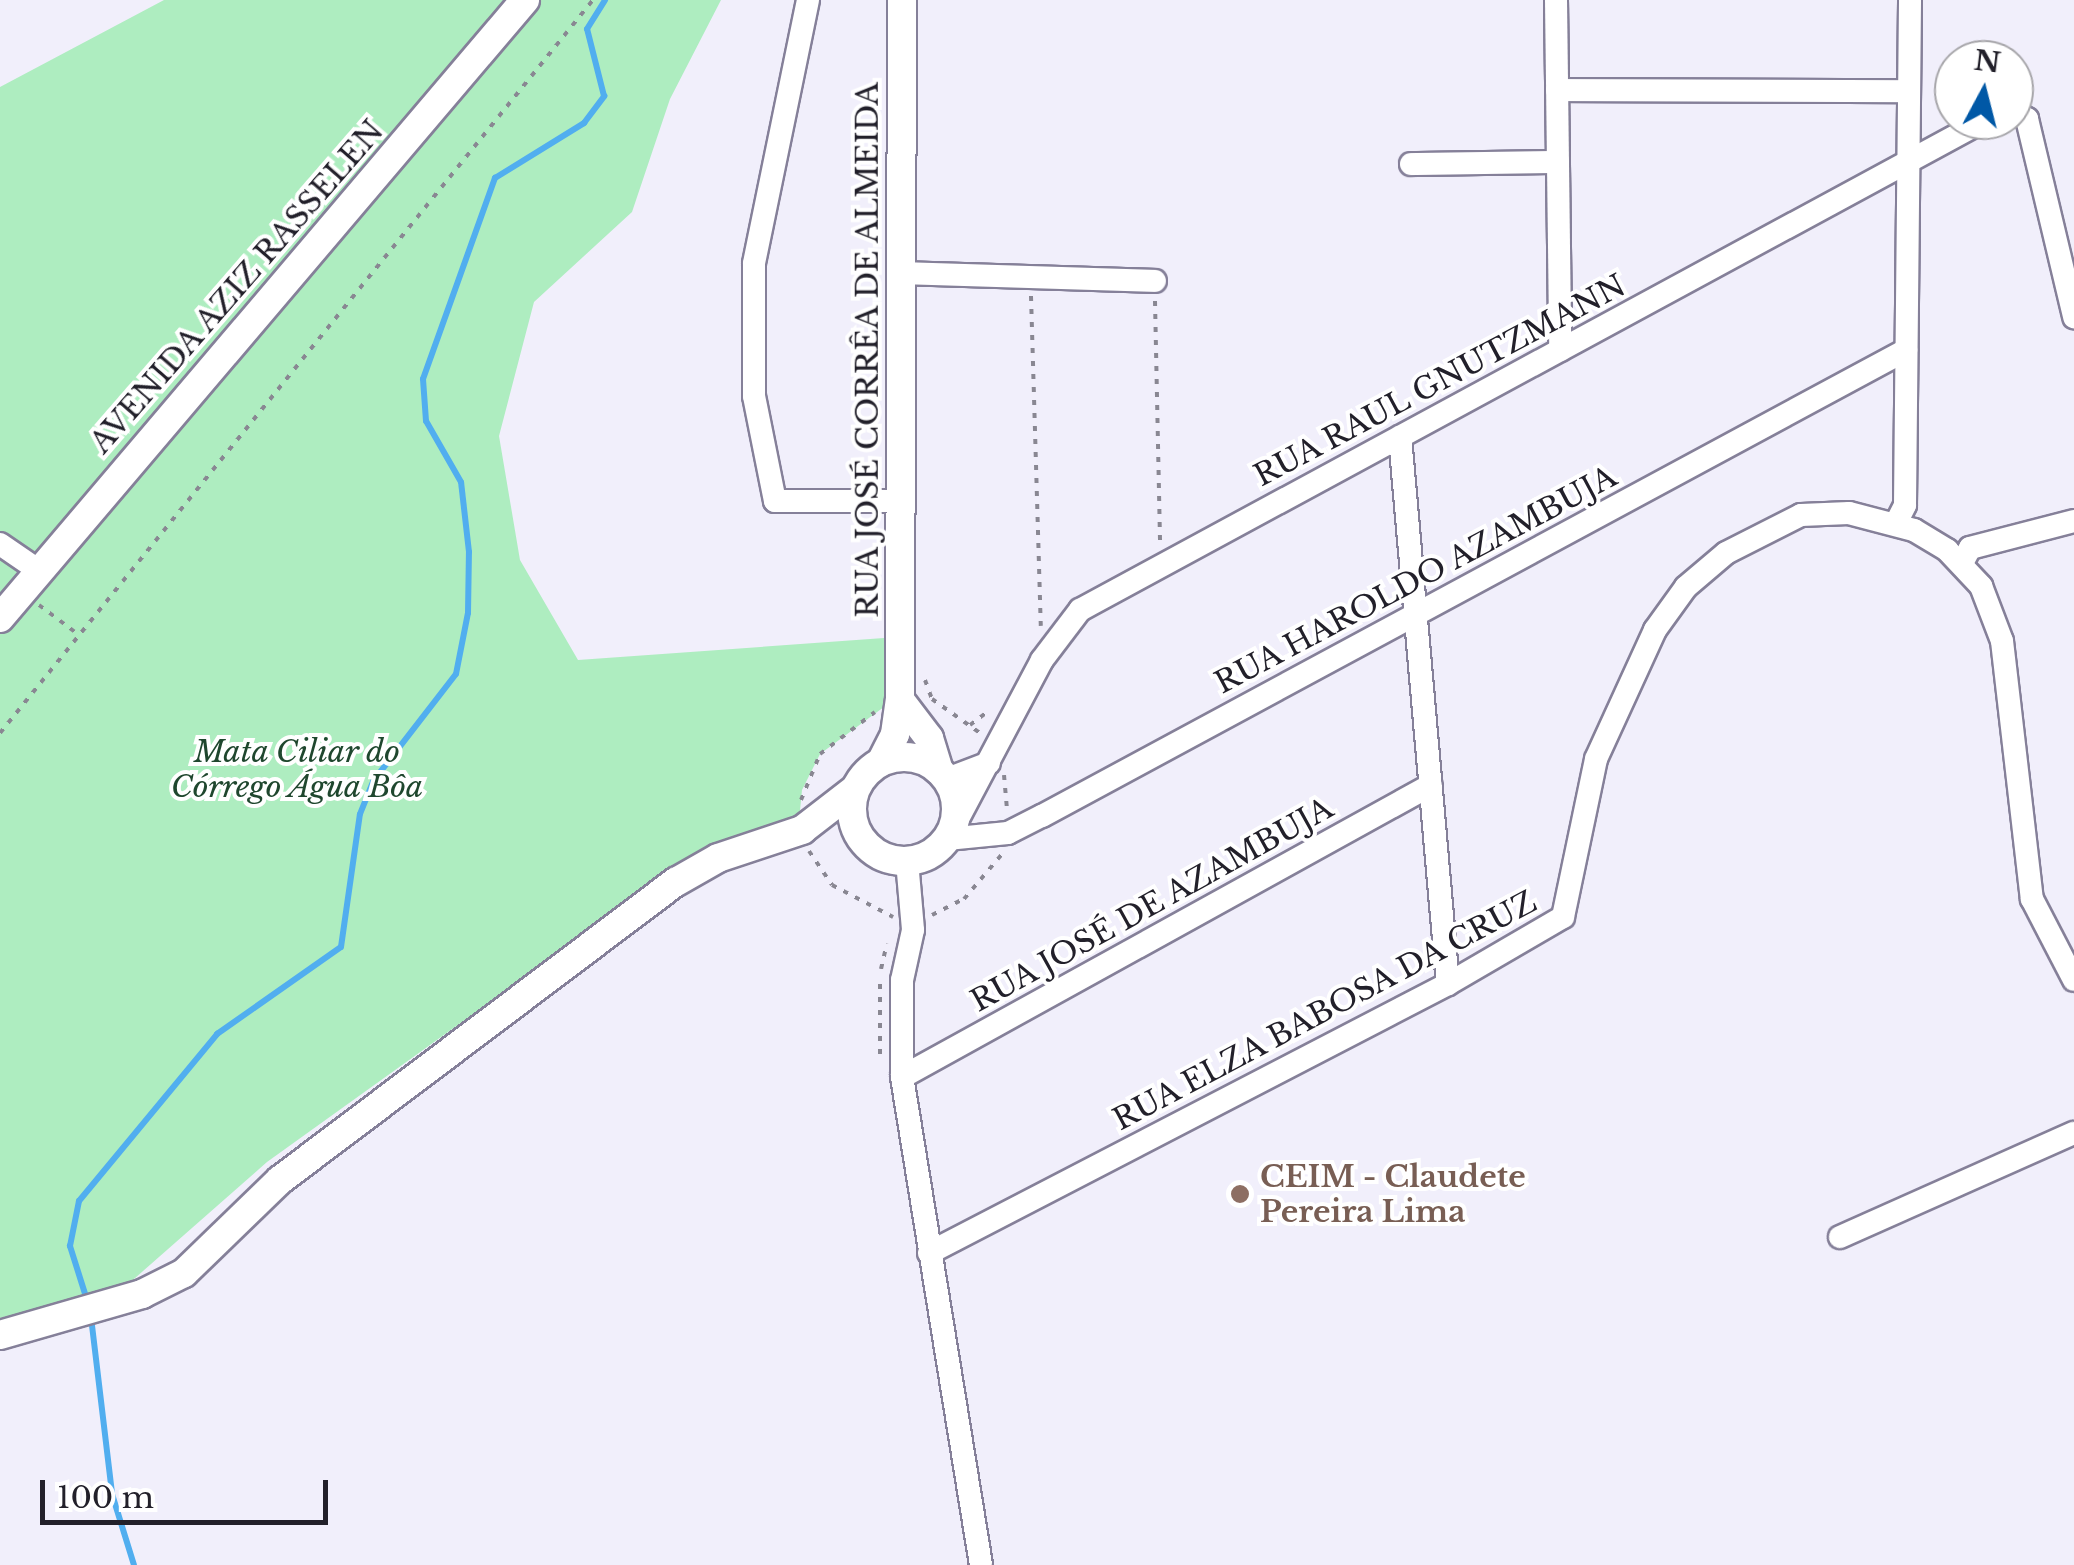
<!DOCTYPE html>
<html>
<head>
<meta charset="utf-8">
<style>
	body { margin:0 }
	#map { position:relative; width:2074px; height:1565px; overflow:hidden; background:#f1effb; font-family:"Libre Baskerville",serif }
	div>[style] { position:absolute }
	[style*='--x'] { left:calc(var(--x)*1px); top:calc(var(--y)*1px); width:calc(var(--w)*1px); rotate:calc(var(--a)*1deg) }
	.green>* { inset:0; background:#aeedc0 }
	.stream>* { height:6px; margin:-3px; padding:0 3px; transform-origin:3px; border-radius:3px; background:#51aeef }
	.path>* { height:4px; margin-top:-2px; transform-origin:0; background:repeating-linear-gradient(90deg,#898792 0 5px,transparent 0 13px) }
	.roads { filter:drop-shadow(2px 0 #858099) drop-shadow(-2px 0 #858099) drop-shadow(0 2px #858099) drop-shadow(0 -2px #858099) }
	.minor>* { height:22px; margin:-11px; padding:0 11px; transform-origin:11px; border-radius:11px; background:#fff }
	.tertiary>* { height:28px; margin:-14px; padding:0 14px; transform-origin:14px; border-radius:14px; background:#fff }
	.tertiary>.ring { margin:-14px; padding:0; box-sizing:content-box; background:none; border:28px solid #fff; border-radius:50% }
	.dots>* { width:28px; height:28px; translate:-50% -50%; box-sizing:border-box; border:5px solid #fff; border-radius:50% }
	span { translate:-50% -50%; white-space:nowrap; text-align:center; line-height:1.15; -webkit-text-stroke:8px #fff; paint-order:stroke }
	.street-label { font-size:30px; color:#22202a }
	.park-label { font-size:30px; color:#1f472e; font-style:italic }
	.education-label { font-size:30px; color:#785e54; font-weight:700 }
	.left { translate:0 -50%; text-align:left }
	.north { position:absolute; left:1934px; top:40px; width:100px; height:100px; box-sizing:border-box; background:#fff; border:2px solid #a7a6aa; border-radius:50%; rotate:7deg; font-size:28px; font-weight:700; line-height:40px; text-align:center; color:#22202a }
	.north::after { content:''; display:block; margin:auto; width:35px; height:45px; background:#0058a6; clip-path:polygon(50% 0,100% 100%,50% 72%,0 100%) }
	.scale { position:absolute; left:40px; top:1480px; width:288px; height:45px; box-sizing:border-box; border:5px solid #22202a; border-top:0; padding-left:12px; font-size:30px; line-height:35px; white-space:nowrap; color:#22202a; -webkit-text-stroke:8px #fff; paint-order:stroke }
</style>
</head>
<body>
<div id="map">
	<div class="green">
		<div style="clip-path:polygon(164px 0,721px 0,670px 99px,632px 212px,534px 302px,499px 436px,520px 560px,578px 660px,884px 638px,888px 704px,820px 754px,802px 790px,799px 821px,611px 915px,267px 1162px,126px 1286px,0 1318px,0 87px)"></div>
	</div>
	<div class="stream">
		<div style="--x:87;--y:1300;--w:57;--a:-107.5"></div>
		<div style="--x:70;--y:1246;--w:46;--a:-78.7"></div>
		<div style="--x:79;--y:1201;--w:217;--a:-50.4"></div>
		<div style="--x:217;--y:1034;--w:151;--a:-35.1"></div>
		<div style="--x:341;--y:947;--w:134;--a:-81.9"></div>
		<div style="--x:360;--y:814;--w:37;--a:-68"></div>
		<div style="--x:374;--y:780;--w:134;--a:-52.3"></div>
		<div style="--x:456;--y:674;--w:62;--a:-78.9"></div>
		<div style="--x:468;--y:613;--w:61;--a:-89.1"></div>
		<div style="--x:469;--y:552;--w:70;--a:-96.5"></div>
		<div style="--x:461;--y:482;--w:70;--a:-119.8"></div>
		<div style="--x:426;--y:421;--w:42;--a:-94.1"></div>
		<div style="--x:423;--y:379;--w:214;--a:-70.3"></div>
		<div style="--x:495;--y:178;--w:105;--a:-31.7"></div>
		<div style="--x:584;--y:123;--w:34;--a:-53"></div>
		<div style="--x:604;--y:96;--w:69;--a:-104.2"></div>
		<div style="--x:587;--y:29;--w:34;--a:-58"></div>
		<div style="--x:91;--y:1317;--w:178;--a:83.2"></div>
		<div style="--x:112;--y:1494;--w:74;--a:72.8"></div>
	</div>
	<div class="path">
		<div style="--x:1031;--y:296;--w:330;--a:88.3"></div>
		<div style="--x:1155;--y:301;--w:245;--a:88.8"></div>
		<div style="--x:39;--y:605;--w:50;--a:36.9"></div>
		<div style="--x:925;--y:680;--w:20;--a:70"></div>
		<div style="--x:932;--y:699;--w:59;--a:35.3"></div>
		<div style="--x:970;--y:725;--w:25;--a:-37"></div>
		<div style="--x:0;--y:733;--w:943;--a:-51.03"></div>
		<div style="--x:1004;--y:775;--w:36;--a:85"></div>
		<div style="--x:801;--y:800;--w:50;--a:-67.6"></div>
		<div style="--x:820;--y:754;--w:69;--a:-37.4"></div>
		<div style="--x:809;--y:851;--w:41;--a:55.9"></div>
		<div style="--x:832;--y:885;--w:69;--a:27.7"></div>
		<div style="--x:932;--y:915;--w:36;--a:-27"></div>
		<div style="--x:964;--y:899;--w:59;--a:-49.8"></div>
		<div style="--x:881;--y:969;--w:26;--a:-77"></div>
		<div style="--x:880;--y:984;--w:70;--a:90"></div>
	</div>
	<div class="roads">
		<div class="minor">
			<div style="--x:808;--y:0;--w:269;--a:101.6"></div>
			<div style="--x:754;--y:264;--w:132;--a:90"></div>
			<div style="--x:754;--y:396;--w:107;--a:78.7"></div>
			<div style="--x:775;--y:501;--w:124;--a:0"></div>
			<div style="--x:1556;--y:0;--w:350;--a:89.3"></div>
			<div style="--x:1557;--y:90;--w:352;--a:0.2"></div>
			<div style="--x:2014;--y:112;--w:15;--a:28"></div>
			<div style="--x:2027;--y:119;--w:204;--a:76.6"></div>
			<div style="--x:1411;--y:164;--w:147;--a:-0.8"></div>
			<div style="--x:903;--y:273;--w:252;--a:1.8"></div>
			<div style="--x:1400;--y:437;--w:549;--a:84.99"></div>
			<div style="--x:1896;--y:523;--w:20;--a:-63"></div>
			<div style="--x:1905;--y:505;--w:505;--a:-89.43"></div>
			<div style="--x:0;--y:544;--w:46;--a:34.4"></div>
			<div style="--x:1962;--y:563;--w:17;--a:-62"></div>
			<div style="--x:1970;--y:548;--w:107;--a:-14.6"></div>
			<div style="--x:947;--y:779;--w:45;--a:-20.9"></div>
			<div style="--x:952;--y:830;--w:192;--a:-62.1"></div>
			<div style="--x:1042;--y:660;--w:63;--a:-52.8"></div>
			<div style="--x:1080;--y:610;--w:1029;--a:-28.43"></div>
			<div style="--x:947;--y:839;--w:61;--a:-5.6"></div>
			<div style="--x:1008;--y:833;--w:38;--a:-27"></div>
			<div style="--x:1042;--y:816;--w:982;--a:-28.34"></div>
			<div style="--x:907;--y:861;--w:69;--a:85"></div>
			<div style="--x:913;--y:930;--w:51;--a:102.4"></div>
			<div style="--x:902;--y:980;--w:97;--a:90"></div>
			<div style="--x:902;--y:1077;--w:494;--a:80.8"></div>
			<div style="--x:902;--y:1077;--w:604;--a:-28.9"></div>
			<div style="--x:1840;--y:1237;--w:256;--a:-24"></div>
			<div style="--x:929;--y:1253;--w:585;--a:-27.4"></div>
			<div style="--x:1448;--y:984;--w:133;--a:-30.2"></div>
			<div style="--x:1563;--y:917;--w:161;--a:-78.2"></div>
			<div style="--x:1596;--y:759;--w:142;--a:-65.4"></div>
			<div style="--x:1655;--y:630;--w:53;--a:-54.2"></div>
			<div style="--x:1686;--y:587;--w:52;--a:-40.4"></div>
			<div style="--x:1726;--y:553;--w:84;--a:-26.9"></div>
			<div style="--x:1801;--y:515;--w:48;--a:-2.4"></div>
			<div style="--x:1849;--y:513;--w:67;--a:14.7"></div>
			<div style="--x:1914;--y:530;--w:39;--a:31"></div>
			<div style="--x:1947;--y:550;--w:50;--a:46.6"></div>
			<div style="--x:1981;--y:586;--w:59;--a:69.1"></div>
			<div style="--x:2002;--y:641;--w:260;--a:83.4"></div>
			<div style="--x:2032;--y:899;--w:91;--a:62.6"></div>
		</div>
		<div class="tertiary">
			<div style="--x:0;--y:618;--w:811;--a:-49.65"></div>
			<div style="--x:900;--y:700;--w:48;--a:52.7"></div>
			<div style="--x:929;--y:738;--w:34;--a:73"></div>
			<div class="ring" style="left:852px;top:757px;width:76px;height:76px"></div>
			<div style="--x:881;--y:762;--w:31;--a:-63"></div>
			<div style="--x:895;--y:734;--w:34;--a:-82"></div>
			<div style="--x:900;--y:700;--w:700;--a:-89.84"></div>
			<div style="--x:0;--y:1335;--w:148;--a:-16.1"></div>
			<div style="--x:142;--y:1294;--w:47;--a:-26.6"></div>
			<div style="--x:184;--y:1273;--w:134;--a:-44.1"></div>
			<div style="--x:280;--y:1180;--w:496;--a:-37"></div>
			<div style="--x:676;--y:882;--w:48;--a:-29.7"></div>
			<div style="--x:718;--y:858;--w:89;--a:-18.4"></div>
			<div style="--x:802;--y:830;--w:67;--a:-37.7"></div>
		</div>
	</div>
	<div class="dots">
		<div style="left:1240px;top:1194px;background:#8d6e63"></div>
	</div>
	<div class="street-label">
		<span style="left:237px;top:287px;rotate:-49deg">AVENIDA AZIZ RASSELEN</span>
		<span style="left:868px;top:350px;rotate:-90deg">RUA JOSÉ CORRÊA DE ALMEIDA</span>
		<span style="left:1440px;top:381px;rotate:-28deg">RUA RAUL GNUTZMANN</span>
		<span style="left:1416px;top:580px;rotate:-28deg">RUA HAROLDO AZAMBUJA</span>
		<span style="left:1152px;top:905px;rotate:-29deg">RUA JOSÉ DE AZAMBUJA</span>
		<span style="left:1325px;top:1011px;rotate:-28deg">RUA ELZA BABOSA DA CRUZ</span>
	</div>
	<div class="park-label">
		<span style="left:297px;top:769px">Mata Ciliar do<br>Córrego Água Bôa</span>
	</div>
	<div class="education-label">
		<span class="left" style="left:1260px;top:1194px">CEIM - Claudete<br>Pereira Lima</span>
	</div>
	<div class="north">N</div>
	<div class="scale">100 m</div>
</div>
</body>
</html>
